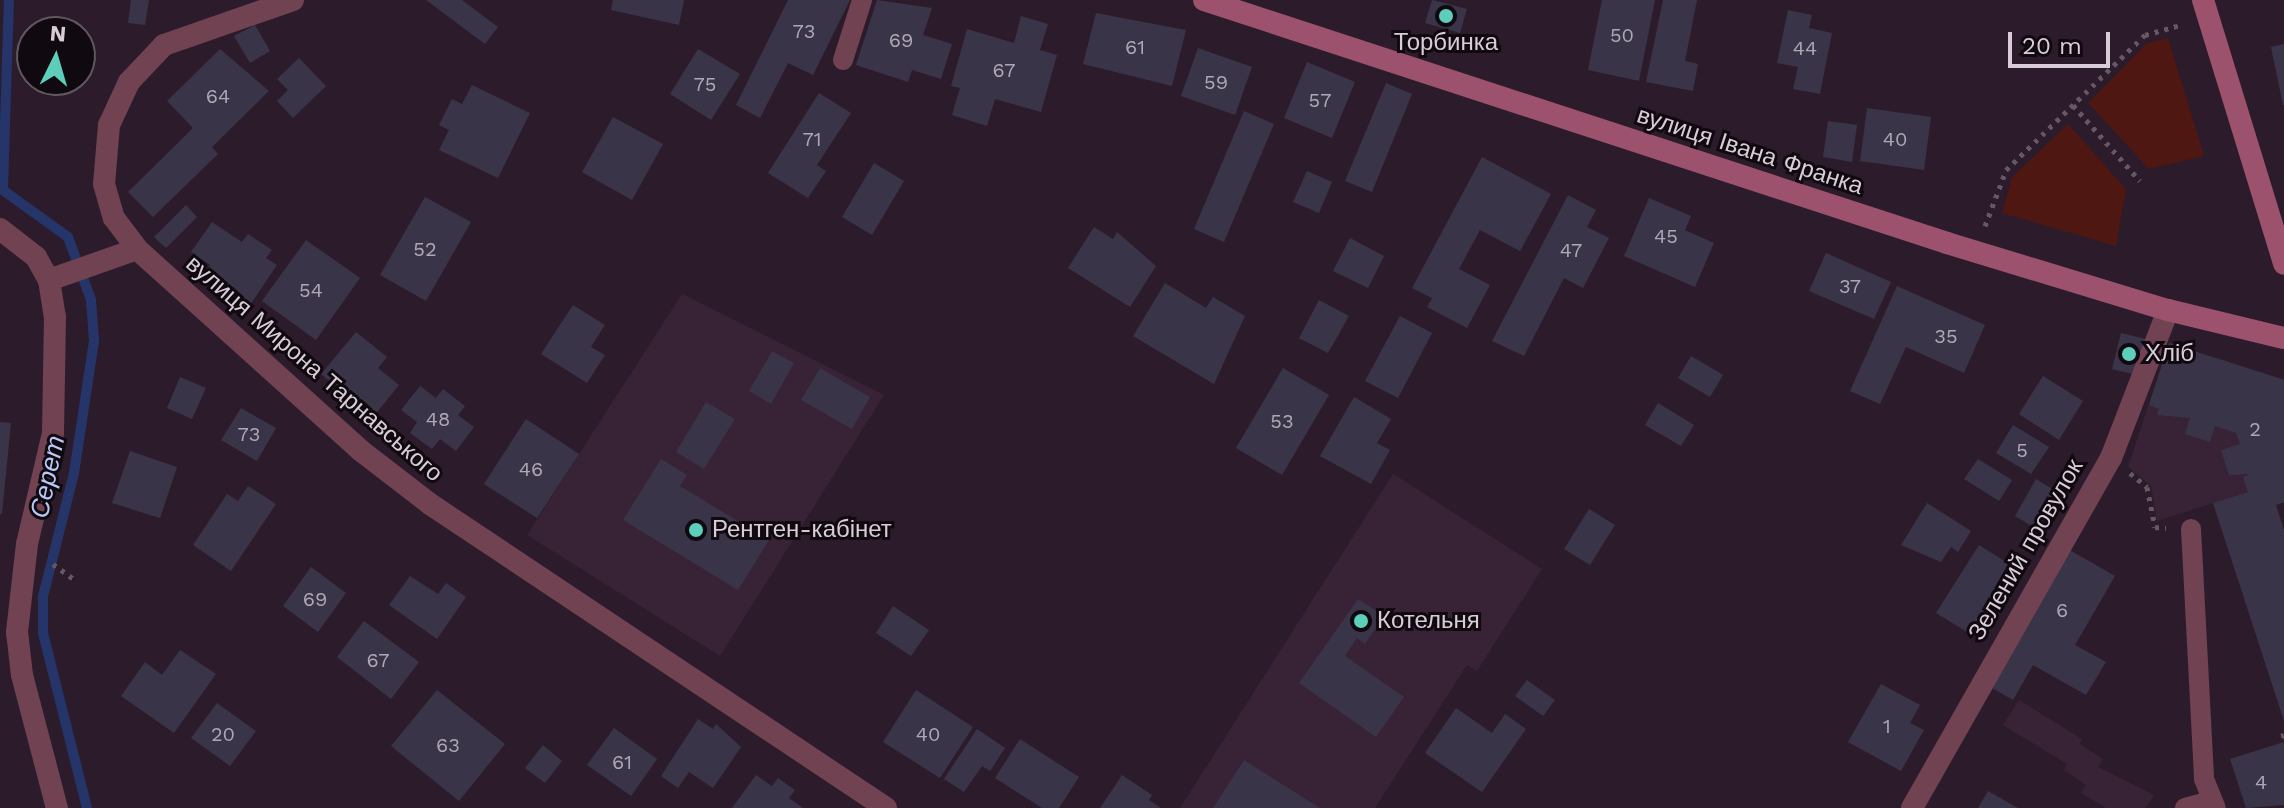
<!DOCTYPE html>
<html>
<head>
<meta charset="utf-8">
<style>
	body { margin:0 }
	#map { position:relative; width:2284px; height:808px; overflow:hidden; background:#2c1c2b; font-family:"Work Sans",sans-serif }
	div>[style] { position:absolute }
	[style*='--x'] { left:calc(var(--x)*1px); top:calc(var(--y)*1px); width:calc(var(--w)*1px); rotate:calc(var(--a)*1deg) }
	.built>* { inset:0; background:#372236 }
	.green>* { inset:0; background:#4e1712 }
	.stream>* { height:10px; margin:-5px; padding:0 5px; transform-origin:5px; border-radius:5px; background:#263569 }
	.building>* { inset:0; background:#3a3449 }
	.path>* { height:5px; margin-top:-2.5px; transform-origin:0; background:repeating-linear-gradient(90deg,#655764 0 4px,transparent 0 10px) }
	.service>* { height:20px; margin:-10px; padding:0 10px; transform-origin:10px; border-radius:10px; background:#714252 }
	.minor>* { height:22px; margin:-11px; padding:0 11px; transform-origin:11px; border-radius:11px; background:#714252 }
	.secondary>* { height:22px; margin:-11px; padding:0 11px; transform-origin:11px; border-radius:11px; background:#9c526d }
	.dots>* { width:22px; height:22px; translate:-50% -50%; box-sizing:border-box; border:4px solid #100910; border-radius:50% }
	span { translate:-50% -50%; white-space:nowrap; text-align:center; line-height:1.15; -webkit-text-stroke:6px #100910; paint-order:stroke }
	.number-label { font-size:20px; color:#b0a7b4 }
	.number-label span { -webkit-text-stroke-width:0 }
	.poi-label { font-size:24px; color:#d8cdd7 }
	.left { translate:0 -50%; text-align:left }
	.street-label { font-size:24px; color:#d8cdd7 }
	.water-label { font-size:26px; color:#b6c9fa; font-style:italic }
	.north { position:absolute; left:16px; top:16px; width:80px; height:80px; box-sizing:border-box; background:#100910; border:2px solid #605760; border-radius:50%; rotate:5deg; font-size:22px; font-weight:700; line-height:32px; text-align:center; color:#d8cdd7 }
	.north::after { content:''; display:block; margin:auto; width:28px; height:36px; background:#5cceba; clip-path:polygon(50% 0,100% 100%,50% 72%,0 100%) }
	.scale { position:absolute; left:2008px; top:32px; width:102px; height:36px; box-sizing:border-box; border:4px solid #d8cdd7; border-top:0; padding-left:10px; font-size:24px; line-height:28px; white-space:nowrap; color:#d8cdd7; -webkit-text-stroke:6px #100910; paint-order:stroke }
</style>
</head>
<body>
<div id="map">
	<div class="built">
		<div style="clip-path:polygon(682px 294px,884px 395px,720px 656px,527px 535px)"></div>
		<div style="clip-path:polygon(2169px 343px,2283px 379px,2284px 502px,2261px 509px,2248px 492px,2157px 521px,2151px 486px,2128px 467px)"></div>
		<div style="clip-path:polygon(1393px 474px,1542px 569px,1477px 671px,1467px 665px,1375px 808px,1180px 808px)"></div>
		<div style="clip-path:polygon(2019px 700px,2082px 739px,2080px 744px,2103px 759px,2098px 767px,2154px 795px,2146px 808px,2106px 808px,2081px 793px,2086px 785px,2064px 770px,2067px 764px,2003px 725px)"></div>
	</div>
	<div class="green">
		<div style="clip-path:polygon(2168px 38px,2204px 156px,2149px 169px,2088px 103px,2147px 43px)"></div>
		<div style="clip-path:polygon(2068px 124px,2126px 189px,2116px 246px,2002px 213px,2012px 177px)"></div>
	</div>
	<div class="stream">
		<div style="--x:0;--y:188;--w:84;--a:35.8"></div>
		<div style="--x:68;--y:237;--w:67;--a:69.9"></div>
		<div style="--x:91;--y:300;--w:41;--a:85.8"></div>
		<div style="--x:94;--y:341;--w:134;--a:98.6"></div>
		<div style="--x:74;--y:473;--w:127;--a:104.1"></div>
		<div style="--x:43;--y:596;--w:37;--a:90"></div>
		<div style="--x:43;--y:633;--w:180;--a:75.9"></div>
		<div style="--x:3;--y:188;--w:188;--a:-88.2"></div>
	</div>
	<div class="building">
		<div style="clip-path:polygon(131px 0,149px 0,145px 25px,128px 23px)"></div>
		<div style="clip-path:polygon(426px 0,462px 0,498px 27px,485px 44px)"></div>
		<div style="clip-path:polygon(613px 0,684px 0,679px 25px,611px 10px)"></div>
		<div style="clip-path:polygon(788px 0,850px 0,813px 75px,788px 63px,760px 118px,736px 105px)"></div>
		<div style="clip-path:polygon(877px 0,932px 8px,923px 35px,952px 44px,941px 79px,912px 70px,908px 82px,856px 65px)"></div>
		<div style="clip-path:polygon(1432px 0,1467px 9px,1460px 33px,1425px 23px)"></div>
		<div style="clip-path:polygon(1602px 0,1655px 0,1639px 81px,1588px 70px)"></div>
		<div style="clip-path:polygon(1663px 0,1697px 0,1685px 61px,1698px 64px,1693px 91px,1646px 82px)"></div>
		<div style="clip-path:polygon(1788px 10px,1812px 15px,1809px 28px,1832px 33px,1820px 94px,1793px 89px,1798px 67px,1777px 63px)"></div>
		<div style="clip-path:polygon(1096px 13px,1186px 30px,1172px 86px,1083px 64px)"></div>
		<div style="clip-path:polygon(1021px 16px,1048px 24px,1040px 50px,1057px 55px,1041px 112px,995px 99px,987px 126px,952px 115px,960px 88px,951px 86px,967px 29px,1014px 43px)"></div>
		<div style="clip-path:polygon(255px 25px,270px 51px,250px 63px,234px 36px)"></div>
		<div style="clip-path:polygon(2284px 44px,2284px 105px,2283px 105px,2271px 47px)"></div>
		<div style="clip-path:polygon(1198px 48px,1252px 67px,1235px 115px,1181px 96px)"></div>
		<div style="clip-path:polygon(220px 49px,269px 91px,212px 147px,218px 154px,153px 217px,128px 192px,193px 128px,167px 101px)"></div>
		<div style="clip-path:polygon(698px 49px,740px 74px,711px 120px,670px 94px)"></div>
		<div style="clip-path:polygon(299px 58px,326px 86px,293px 118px,277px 101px,288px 90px,277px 79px)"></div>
		<div style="clip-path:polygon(1307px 62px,1355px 82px,1332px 138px,1284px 118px)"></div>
		<div style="clip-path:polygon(1386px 83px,1412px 94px,1372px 192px,1345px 181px)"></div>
		<div style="clip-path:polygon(472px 85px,530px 113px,498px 178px,439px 150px,449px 130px,439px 125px,452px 99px,462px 104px)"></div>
		<div style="clip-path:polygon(819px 93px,851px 113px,817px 165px,826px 171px,808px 198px,768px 173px)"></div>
		<div style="clip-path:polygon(1867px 108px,1931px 117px,1924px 170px,1860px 161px)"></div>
		<div style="clip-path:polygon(1244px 111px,1274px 124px,1224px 242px,1194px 229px)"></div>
		<div style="clip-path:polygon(613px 117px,663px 144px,632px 200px,582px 172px)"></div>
		<div style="clip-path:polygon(1828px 121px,1857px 125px,1852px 162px,1823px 157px)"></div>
		<div style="clip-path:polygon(1482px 157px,1551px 194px,1520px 251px,1480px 230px,1459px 269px,1490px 285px,1467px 328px,1427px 307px,1432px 298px,1412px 288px)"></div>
		<div style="clip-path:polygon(874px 163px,904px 181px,872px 235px,842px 217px)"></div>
		<div style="clip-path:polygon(1307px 171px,1332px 182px,1319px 213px,1293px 202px)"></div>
		<div style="clip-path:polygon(1568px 195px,1596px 210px,1587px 227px,1609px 238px,1583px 288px,1564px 278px,1524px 356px,1492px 341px)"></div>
		<div style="clip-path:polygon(425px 197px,471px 222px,426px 301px,380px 275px)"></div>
		<div style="clip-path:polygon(1649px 198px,1691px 216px,1685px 230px,1714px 243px,1695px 287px,1624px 256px)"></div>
		<div style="clip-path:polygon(186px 205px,197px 217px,166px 248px,154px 237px)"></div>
		<div style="clip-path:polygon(212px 222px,242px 242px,248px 234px,272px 250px,266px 258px,277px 265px,250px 305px,205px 273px,210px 265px,191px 252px)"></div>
		<div style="clip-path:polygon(1094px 227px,1113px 239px,1117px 232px,1156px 266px,1130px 307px,1068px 268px)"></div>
		<div style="clip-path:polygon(1350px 238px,1384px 256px,1368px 288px,1333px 271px)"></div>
		<div style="clip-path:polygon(306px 240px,360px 278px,316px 340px,262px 301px)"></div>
		<div style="clip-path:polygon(1826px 253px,1891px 282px,1874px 319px,1809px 291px)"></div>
		<div style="clip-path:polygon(1165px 283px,1206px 308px,1213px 297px,1245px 316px,1214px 384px,1133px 336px)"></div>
		<div style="clip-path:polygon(1897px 286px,1985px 325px,1964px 373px,1906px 347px,1880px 404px,1850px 391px)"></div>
		<div style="clip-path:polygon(1319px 300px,1349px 316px,1328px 353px,1299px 338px)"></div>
		<div style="clip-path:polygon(573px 305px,605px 325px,591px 347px,605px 355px,587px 383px,541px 354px)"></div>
		<div style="clip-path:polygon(1400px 316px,1432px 333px,1398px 398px,1365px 381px)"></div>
		<div style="clip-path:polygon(356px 332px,387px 357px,378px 368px,399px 385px,374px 416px,337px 394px,340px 390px,321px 374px)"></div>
		<div style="clip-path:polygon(2121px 333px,2146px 339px,2137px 375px,2112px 369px)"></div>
		<div style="clip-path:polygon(2169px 343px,2284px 380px,2284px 502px,2276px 505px,2284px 530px,2284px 721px,2213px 503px,2248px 492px,2243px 477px,2250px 474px,2229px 475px,2221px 450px,2240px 444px,2236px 433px,2215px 426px,2210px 442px,2185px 434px,2190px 418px,2157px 415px,2159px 409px,2149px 405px)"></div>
		<div style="clip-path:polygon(772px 351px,794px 363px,771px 404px,749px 391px)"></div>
		<div style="clip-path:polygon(1691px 356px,1723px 375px,1710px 397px,1678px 378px)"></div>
		<div style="clip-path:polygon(820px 368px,870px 397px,852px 429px,801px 400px)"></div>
		<div style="clip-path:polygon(1283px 368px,1329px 395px,1282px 475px,1236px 448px)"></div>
		<div style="clip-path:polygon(2043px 376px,2083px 401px,2059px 440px,2019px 414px)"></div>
		<div style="clip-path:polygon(180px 377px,206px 388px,192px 419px,167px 408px)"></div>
		<div style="clip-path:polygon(420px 386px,436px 398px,443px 389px,465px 406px,458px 415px,474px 427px,456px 451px,440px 439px,432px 449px,410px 433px,417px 422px,401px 410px)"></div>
		<div style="clip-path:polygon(1354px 397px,1391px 419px,1377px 443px,1390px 450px,1371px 484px,1320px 456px)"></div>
		<div style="clip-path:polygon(706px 402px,735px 419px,704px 469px,676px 452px)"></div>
		<div style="clip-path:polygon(1658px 403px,1694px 425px,1681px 446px,1645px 425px)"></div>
		<div style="clip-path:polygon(241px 408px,276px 428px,257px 461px,221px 440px)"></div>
		<div style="clip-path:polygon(526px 419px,579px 454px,537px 518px,484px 484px)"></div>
		<div style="clip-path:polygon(0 422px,11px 423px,2px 514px,0 514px)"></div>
		<div style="clip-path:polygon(2013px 425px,2049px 447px,2031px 474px,1996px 453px)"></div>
		<div style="clip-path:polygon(130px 451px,177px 467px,160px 518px,112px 503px)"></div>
		<div style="clip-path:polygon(661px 459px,687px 475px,680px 486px,769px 540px,738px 590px,623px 520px)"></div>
		<div style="clip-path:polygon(1978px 459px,2012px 480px,1999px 501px,1964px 479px)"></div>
		<div style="clip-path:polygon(2036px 479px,2059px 493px,2038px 530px,2015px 516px)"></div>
		<div style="clip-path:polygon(248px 486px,276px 504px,231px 571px,193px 545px,227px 494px,238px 501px)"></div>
		<div style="clip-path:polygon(1927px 503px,1971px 531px,1958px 552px,1951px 547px,1941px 562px,1901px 545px)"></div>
		<div style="clip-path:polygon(1589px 509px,1615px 525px,1590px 565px,1564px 549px)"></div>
		<div style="clip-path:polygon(1979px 545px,2014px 567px,1972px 635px,1936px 613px)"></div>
		<div style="clip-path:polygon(2066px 548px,2115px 576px,2075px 645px,2106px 662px,2086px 695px,2033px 665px,2013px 700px,1987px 685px)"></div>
		<div style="clip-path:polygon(311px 567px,346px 593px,318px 632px,283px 606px)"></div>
		<div style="clip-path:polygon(410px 576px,438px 594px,446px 583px,466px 597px,437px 639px,389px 605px)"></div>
		<div style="clip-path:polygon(1358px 599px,1384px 616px,1365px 644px,1357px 638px,1345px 656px,1404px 697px,1376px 737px,1299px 683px)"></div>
		<div style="clip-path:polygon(893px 606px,929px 630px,911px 656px,876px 633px)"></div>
		<div style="clip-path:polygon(364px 621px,419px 662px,391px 699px,337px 657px)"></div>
		<div style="clip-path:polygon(180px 650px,216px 674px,174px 733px,121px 696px,145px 662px,162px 675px)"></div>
		<div style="clip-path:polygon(1527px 680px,1555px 700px,1543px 716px,1515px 696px)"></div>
		<div style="clip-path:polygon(1881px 684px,1920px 705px,1910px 723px,1924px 730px,1901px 771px,1848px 742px)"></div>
		<div style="clip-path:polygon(437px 690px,505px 744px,459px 801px,391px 746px)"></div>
		<div style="clip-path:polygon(916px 690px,973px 727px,940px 778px,883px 742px)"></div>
		<div style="clip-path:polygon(217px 703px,256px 731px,230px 766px,191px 738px)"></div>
		<div style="clip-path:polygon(1456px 708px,1492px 733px,1505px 714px,1526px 729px,1482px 792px,1425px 753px)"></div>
		<div style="clip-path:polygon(698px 719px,713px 729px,716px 724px,741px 747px,713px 788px,689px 772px,678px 788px,661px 776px)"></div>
		<div style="clip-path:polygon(614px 728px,657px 759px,631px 796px,587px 765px)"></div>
		<div style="clip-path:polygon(977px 729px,1005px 748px,990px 771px,982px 766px,964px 792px,944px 779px)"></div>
		<div style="clip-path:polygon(1020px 739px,1079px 777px,1059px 808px,1042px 808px,995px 778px)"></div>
		<div style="clip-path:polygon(2284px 742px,2284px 805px,2246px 808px,2230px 759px)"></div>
		<div style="clip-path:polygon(543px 745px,562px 761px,545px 783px,525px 768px)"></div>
		<div style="clip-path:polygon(1244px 760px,1320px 808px,1213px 808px)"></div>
		<div style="clip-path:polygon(756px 775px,772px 786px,778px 778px,795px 790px,789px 798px,803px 808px,732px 808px)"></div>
		<div style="clip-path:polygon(1122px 775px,1152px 795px,1149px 800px,1161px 808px,1100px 808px)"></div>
		<div style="clip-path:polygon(1988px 791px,2018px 808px,1978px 808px)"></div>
	</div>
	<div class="path">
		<div style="--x:2073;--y:105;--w:101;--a:48.6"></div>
		<div style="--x:1985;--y:226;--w:60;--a:-69.4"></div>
		<div style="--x:2006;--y:170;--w:194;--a:-44.2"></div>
		<div style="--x:2145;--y:35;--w:36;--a:-16"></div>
		<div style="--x:2130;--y:473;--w:22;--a:39"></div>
		<div style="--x:2147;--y:487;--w:41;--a:78.7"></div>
		<div style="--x:2155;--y:527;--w:11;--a:5"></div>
		<div style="--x:53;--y:564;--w:27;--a:36"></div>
		<div style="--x:2281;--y:736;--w:3;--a:-18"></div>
	</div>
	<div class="service">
		<div style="--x:843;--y:60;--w:63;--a:-72.4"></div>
		<div style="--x:2191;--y:529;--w:250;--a:87"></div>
		<div style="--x:2204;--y:779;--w:31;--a:68"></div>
		<div style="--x:2185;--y:808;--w:27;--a:-15"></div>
	</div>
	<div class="minor">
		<div style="--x:293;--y:0;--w:137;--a:160.8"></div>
		<div style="--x:164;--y:45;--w:51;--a:133.4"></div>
		<div style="--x:129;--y:82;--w:47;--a:114.9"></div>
		<div style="--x:109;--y:125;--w:59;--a:94.8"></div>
		<div style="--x:104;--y:184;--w:35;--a:74"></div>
		<div style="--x:114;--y:218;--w:39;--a:53"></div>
		<div style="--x:137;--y:249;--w:300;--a:42"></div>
		<div style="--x:360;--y:450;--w:88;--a:37.6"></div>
		<div style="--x:430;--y:504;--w:548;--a:33.69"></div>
		<div style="--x:0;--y:229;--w:46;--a:37.9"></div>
		<div style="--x:36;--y:257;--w:26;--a:61"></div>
		<div style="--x:49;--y:280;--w:37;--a:81"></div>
		<div style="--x:55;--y:317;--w:116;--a:91"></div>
		<div style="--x:53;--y:433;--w:114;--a:103.2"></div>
		<div style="--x:27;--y:544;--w:89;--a:96.5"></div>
		<div style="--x:17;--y:632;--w:43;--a:83.4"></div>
		<div style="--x:22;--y:675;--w:138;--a:75.3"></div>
		<div style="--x:49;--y:280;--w:93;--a:-19.4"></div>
		<div style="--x:1912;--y:808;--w:403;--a:-60.4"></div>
		<div style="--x:2111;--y:458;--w:159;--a:-68.9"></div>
	</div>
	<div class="secondary">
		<div style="--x:1204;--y:0;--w:782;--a:18.11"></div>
		<div style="--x:1947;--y:243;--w:231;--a:16.9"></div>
		<div style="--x:2168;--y:310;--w:119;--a:13.6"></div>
		<div style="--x:2203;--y:0;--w:276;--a:72.9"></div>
	</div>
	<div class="dots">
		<div style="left:1446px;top:16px;background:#5cceba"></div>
		<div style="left:2129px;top:354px;background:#5cceba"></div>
		<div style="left:696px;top:530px;background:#5cceba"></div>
		<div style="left:1361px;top:621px;background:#5cceba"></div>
	</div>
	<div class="number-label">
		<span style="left:804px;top:31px">73</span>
		<span style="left:1622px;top:35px">50</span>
		<span style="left:901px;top:40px">69</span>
		<span style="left:1135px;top:47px">61</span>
		<span style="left:1805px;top:48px">44</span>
		<span style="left:1004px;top:70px">67</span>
		<span style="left:1216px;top:82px">59</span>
		<span style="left:705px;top:84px">75</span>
		<span style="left:218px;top:96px">64</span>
		<span style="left:1320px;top:100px">57</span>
		<span style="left:812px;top:139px">71</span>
		<span style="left:1895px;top:139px">40</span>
		<span style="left:1666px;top:236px">45</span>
		<span style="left:425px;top:249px">52</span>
		<span style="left:1571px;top:250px">47</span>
		<span style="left:1850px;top:286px">37</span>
		<span style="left:311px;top:290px">54</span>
		<span style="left:1946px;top:336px">35</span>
		<span style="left:438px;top:419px">48</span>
		<span style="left:1282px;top:421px">53</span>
		<span style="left:2255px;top:429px">2</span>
		<span style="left:249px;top:434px">73</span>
		<span style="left:2022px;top:450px">5</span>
		<span style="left:531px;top:469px">46</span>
		<span style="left:315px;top:599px">69</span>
		<span style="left:2062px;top:610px">6</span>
		<span style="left:378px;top:660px">67</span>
		<span style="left:1887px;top:726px">1</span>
		<span style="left:223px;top:734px">20</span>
		<span style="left:928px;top:734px">40</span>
		<span style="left:448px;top:745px">63</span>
		<span style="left:622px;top:762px">61</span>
		<span style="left:2261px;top:782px">4</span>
	</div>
	<div class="poi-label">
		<span style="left:1446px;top:43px">Торбинка</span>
		<span class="left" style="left:2145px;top:354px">Хліб</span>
		<span class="left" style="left:712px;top:530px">Рентген-кабінет</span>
		<span class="left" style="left:1377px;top:621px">Котельня</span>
	</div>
	<div class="street-label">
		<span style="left:1750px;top:151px;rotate:18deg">вулиця Івана Франка</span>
		<span style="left:314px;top:369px;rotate:41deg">вулиця Мирона Тарнавського</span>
		<span style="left:2026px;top:550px;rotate:-60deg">Зелений провулок</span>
	</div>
	<div class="water-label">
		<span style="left:48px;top:477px;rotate:-78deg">Серет</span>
	</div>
	<div class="north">N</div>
	<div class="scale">20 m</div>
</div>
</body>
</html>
